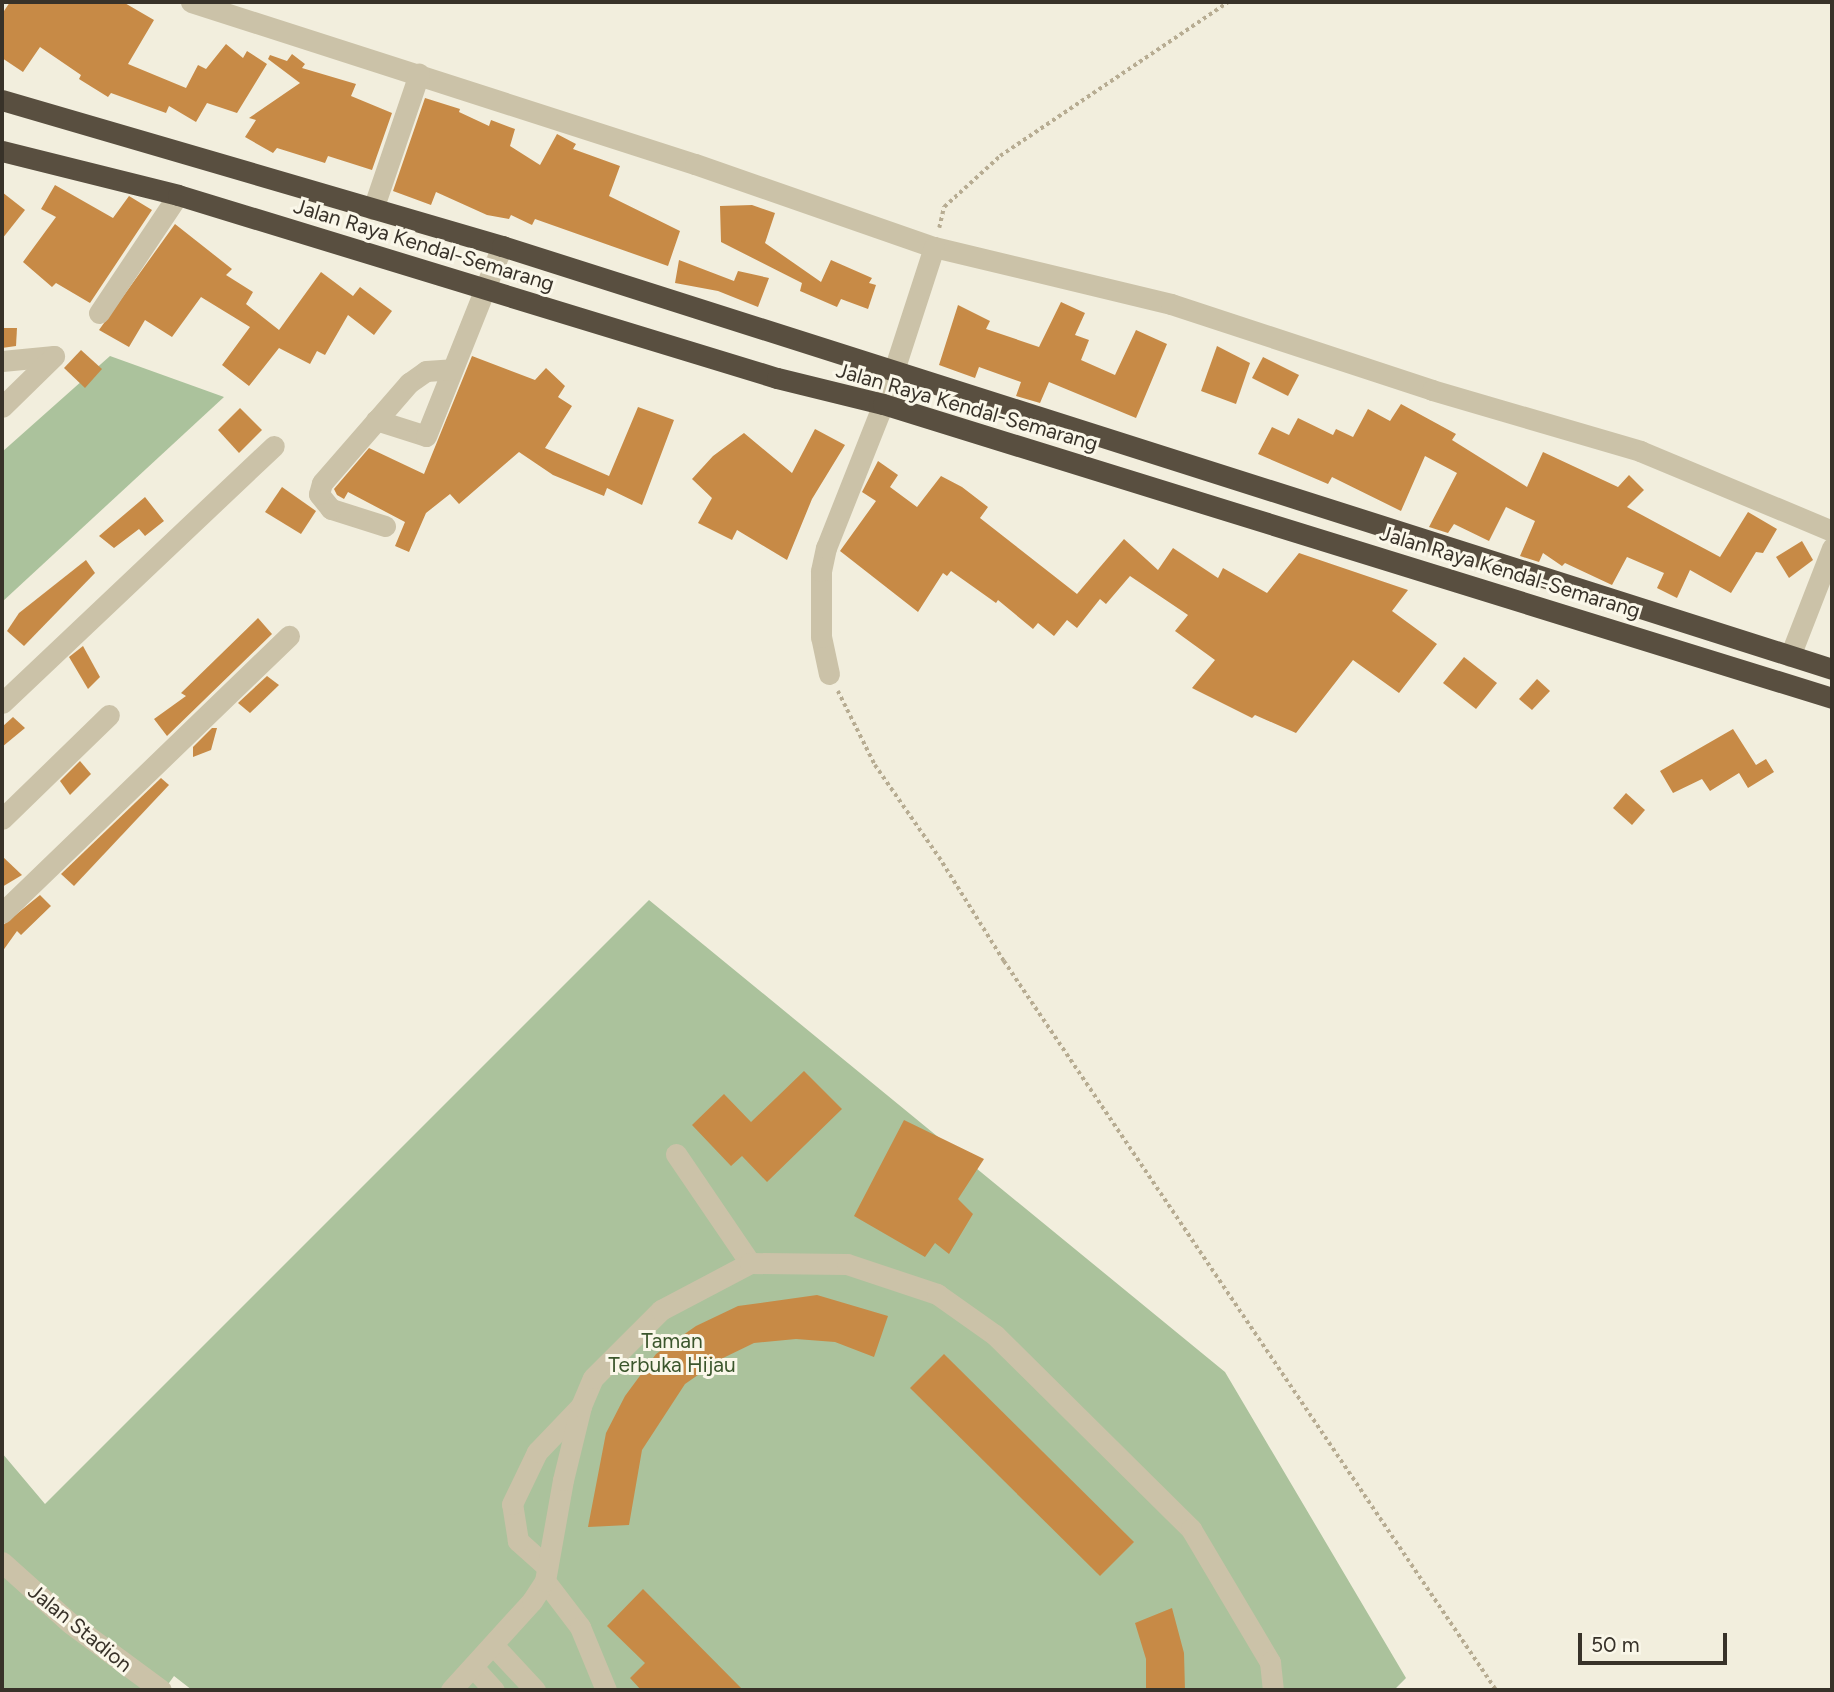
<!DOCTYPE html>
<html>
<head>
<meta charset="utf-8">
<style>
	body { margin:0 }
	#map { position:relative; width:1834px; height:1692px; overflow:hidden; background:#f2eedd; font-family:Figtree,sans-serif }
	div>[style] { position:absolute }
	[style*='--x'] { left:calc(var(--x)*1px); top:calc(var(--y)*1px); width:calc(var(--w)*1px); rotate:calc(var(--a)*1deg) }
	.green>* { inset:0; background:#abc29c }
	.building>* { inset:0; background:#c78a46 }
	.path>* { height:3.5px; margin-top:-1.75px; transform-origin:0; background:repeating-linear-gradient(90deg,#b7ac92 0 3.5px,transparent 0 7px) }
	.minor>* { height:21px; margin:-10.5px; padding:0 10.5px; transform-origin:10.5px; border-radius:10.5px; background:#cbc2a8 }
	.highway>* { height:21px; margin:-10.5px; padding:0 10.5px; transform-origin:10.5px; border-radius:10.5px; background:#594f40 }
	span { translate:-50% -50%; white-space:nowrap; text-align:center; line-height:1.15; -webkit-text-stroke:6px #faf7e9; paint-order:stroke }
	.street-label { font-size:21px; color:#383229 }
	.park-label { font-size:21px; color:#3b562c }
	.frame { position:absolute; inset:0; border:4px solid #383229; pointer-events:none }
	.scale { position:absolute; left:1578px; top:1633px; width:149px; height:32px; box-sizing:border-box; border:4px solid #383229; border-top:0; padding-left:9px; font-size:21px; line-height:24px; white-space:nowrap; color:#383229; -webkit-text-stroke:5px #faf7e9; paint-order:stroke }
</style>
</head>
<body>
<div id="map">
	<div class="green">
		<div style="clip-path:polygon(110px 356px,224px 397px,2px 602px,2px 452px)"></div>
		<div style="clip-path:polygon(649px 900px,1225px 1372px,1406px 1678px,1394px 1690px,192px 1690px,174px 1676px,164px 1690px,2px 1690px,2px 1453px,45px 1504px)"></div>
	</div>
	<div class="building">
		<div style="clip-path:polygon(10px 2px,123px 2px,154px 20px,128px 64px,186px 88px,198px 65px,206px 69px,226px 44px,243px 58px,247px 51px,267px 64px,237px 113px,207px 103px,196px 122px,169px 106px,166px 113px,111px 93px,108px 97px,79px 79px,81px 75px,40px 47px,23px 72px,2px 58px,2px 14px)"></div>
		<div style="clip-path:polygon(292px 54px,305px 64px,302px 68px,356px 84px,351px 96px,392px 113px,372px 170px,328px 156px,325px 163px,277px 148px,273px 153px,245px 137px,256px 120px,249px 118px,300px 83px,268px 59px,270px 55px,287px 61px)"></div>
		<div style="clip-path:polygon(425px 98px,460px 109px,459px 112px,489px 126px,491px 120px,515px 129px,510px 146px,540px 165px,557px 134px,576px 144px,573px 149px,620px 166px,609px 196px,680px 231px,668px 266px,535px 219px,532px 225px,511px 215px,509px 219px,487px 215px,436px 192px,431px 205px,393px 191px)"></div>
		<div style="clip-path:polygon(55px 185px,113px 218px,129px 196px,152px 210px,90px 303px,56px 283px,52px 287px,23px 262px,56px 217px,41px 209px)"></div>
		<div style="clip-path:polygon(2px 192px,25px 210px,2px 239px)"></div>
		<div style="clip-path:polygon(752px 205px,775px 213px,765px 243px,821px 282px,831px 260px,872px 278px,869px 283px,876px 285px,868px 309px,841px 299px,837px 307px,800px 291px,802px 283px,721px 242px,720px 206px)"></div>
		<div style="clip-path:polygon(175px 224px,232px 269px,226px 275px,253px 292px,246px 304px,279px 330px,321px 272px,353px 296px,360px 287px,392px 311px,374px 335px,348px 315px,325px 355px,317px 351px,310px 364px,279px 348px,249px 386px,222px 365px,250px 327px,201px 297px,172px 337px,145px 320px,129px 347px,99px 330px)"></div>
		<div style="clip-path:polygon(679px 260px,734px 281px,738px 271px,769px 278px,758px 307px,718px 291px,675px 283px)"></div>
		<div style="clip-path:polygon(1061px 302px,1085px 313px,1075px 335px,1089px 340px,1081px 360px,1115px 375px,1136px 330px,1167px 344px,1136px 418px,1049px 382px,1040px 403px,1016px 396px,1021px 382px,979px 367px,975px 378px,939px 365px,958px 305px,990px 321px,986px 329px,1039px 347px)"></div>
		<div style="clip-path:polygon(2px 328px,17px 328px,16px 346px,2px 348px)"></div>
		<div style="clip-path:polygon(1217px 346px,1250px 363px,1236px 404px,1201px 391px)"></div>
		<div style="clip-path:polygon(81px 350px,102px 369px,85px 388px,64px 368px)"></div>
		<div style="clip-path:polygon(472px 356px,535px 380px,546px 368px,565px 386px,558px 397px,572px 406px,545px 448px,609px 476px,638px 407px,674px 420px,642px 505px,607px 488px,604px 496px,553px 475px,519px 452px,459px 504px,450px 494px,426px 513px,409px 552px,395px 546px,405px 522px,348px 492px,344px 499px,337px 495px,334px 489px,369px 448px,424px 474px)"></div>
		<div style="clip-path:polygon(1263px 357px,1299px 375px,1288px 396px,1252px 378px)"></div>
		<div style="clip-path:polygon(1401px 404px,1456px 434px,1452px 440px,1527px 487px,1543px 452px,1618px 487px,1629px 475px,1644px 490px,1627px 507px,1720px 557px,1748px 512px,1777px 529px,1763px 553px,1756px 552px,1731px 593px,1690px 570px,1677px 598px,1657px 588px,1664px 573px,1627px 557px,1612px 585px,1565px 563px,1562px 566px,1543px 553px,1539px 562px,1520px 556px,1535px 521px,1506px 507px,1489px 541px,1454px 524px,1448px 533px,1429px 527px,1457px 473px,1425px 456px,1401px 511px,1332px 477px,1328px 484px,1258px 454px,1272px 427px,1289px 435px,1298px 418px,1333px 435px,1336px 429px,1353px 437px,1368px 409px,1390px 421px)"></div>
		<div style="clip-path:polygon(240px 408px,262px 430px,239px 453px,218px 430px)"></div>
		<div style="clip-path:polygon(815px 429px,845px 445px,812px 499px,787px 560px,737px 530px,732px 540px,698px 523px,712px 498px,692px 479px,713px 456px,744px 433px,792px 473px)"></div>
		<div style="clip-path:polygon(878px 461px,898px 475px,890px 487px,917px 507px,941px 476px,962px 487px,988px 507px,980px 518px,1077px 594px,1124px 539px,1158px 570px,1173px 548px,1218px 578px,1223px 568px,1267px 593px,1299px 553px,1408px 590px,1392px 611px,1437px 644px,1399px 693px,1353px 660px,1296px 733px,1255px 715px,1252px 718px,1192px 688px,1215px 660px,1175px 631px,1188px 615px,1130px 576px,1106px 604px,1100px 599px,1077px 628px,1067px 620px,1054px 636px,1038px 623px,1033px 629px,998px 600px,996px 603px,951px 571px,947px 576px,943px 573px,918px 612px,840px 551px,876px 501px,862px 492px)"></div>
		<div style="clip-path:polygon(282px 487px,316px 511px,301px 534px,265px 512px)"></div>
		<div style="clip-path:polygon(145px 497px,164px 521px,145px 536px,139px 529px,114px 548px,99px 536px)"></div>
		<div style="clip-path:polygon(1802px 541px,1813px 560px,1789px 578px,1776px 557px)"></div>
		<div style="clip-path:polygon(86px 560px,95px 573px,24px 646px,7px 631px,19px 613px)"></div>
		<div style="clip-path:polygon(258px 618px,272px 634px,167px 736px,154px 719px,186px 696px,181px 693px)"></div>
		<div style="clip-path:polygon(83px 646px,100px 677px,88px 689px,69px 657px)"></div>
		<div style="clip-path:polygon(1464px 657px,1497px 683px,1476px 709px,1443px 683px)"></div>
		<div style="clip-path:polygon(267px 676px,279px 685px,250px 713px,238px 703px)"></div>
		<div style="clip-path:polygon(1537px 679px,1550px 691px,1532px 710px,1519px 699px)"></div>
		<div style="clip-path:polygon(13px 717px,25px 728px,2px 747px,2px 727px)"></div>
		<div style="clip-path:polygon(212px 728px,217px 728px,211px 750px,193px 757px,193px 747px)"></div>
		<div style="clip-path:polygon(1733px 729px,1756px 765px,1766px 759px,1774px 772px,1748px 788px,1739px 773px,1710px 791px,1702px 779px,1673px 793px,1660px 771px)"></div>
		<div style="clip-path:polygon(80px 761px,91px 774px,70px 795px,60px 781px)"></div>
		<div style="clip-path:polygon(161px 778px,169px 785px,74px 886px,61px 874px)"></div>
		<div style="clip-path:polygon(1626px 793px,1645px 810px,1632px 825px,1613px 808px)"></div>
		<div style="clip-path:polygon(2px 856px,22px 875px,2px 887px)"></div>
		<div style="clip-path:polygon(40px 895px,51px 906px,21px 935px,17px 931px,2px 952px,2px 926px)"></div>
		<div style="clip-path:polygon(804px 1071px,842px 1109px,767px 1182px,742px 1156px,731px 1166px,692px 1125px,724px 1094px,751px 1122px)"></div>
		<div style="clip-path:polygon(904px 1120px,984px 1159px,958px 1199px,973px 1214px,949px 1254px,935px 1243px,925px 1257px,854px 1216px)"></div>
		<div style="clip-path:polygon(817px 1295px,888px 1316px,874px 1357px,835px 1342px,796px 1339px,754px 1343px,721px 1359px,685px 1384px,642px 1450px,629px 1525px,588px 1527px,606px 1433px,625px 1396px,656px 1354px,696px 1326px,738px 1306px)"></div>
		<div style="clip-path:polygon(944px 1354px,1134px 1542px,1100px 1576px,910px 1388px)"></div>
		<div style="clip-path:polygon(643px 1589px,743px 1690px,641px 1690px,630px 1678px,645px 1663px,607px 1626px)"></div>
		<div style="clip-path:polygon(1172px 1608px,1184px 1653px,1185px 1690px,1146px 1690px,1146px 1659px,1135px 1623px)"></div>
	</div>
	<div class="path">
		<div style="--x:939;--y:228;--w:22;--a:-77"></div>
		<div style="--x:944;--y:207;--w:76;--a:-42.3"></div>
		<div style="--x:1000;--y:156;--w:275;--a:-34"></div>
		<div style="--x:838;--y:691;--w:83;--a:63.4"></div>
		<div style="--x:875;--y:765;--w:112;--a:55.2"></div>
		<div style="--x:939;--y:857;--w:123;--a:58"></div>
		<div style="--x:1004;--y:961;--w:879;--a:55.98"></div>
	</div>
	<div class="minor">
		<div style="--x:191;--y:2;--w:529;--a:17.82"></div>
		<div style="--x:695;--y:164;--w:253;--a:19.2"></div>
		<div style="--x:934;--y:247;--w:244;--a:13.5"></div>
		<div style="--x:1171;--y:304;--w:275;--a:18.2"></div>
		<div style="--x:1432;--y:390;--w:217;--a:16.3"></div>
		<div style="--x:1640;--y:451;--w:208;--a:22.6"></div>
		<div style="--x:373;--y:209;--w:143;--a:-71.2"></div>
		<div style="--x:99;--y:313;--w:142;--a:-56.2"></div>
		<div style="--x:2;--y:361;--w:52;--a:-5.5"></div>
		<div style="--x:2;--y:407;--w:73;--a:-44.4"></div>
		<div style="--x:376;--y:420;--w:52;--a:17.7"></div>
		<div style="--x:426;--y:436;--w:205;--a:-68.2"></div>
		<div style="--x:385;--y:526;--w:57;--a:-162.5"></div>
		<div style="--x:331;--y:509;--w:19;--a:-129"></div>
		<div style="--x:319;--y:494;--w:11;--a:-75"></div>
		<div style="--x:322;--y:483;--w:133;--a:-49"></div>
		<div style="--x:409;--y:383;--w:21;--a:-35"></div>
		<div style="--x:426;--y:371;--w:26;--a:-4"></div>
		<div style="--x:1790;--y:656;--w:116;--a:-68.7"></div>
		<div style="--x:829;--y:674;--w:38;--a:-102"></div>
		<div style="--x:821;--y:637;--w:66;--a:-90"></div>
		<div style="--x:821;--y:571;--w:24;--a:-78"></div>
		<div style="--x:826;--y:548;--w:155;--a:-68.4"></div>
		<div style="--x:883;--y:404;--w:165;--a:-72"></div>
		<div style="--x:2;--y:703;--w:374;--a:-43.4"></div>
		<div style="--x:2;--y:819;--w:149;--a:-44.2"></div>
		<div style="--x:2;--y:913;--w:399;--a:-44"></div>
		<div style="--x:676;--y:1154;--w:132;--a:55.8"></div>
		<div style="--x:2;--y:1562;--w:91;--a:41.9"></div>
		<div style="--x:70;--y:1623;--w:113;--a:36.4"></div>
		<div style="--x:546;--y:1566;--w:38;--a:-138"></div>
		<div style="--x:518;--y:1541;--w:37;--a:-99"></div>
		<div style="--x:512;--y:1504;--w:58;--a:-64.3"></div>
		<div style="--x:537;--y:1452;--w:64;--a:-46.3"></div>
		<div style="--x:545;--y:1581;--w:58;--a:52.7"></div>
		<div style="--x:580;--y:1627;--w:68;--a:67.6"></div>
		<div style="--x:494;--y:1646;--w:60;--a:47"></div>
		<div style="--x:473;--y:1667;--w:31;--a:48"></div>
		<div style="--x:451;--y:1690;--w:120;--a:-47.7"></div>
		<div style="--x:532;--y:1601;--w:24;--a:-57"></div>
		<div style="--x:545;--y:1581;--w:103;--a:-79.9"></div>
		<div style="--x:563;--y:1480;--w:76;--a:-76.3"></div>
		<div style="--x:581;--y:1406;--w:30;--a:-67"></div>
		<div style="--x:593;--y:1378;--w:96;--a:-45"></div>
		<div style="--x:661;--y:1310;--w:101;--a:-27.8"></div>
		<div style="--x:750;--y:1263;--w:97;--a:0.6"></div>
		<div style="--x:847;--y:1264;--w:95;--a:18.4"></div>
		<div style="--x:937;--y:1294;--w:71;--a:35.3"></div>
		<div style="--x:995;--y:1335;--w:276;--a:44.7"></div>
		<div style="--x:1191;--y:1529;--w:155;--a:59.3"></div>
		<div style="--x:1270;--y:1662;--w:28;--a:84"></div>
	</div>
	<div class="highway">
		<div style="--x:2;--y:100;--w:521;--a:16.28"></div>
		<div style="--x:502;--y:246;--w:1396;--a:17.64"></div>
		<div style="--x:2;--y:151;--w:181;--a:14"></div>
		<div style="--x:178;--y:195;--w:626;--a:16.99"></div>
		<div style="--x:777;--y:378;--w:109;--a:13.8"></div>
		<div style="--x:883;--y:404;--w:993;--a:17.21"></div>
	</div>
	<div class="street-label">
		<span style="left:424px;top:245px;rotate:17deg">Jalan Raya Kendal-Semarang</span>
		<span style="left:967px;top:407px;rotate:16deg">Jalan Raya Kendal-Semarang</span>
		<span style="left:1510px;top:572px;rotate:17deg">Jalan Raya Kendal-Semarang</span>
		<span style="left:80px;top:1628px;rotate:39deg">Jalan Stadion</span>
	</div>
	<div class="park-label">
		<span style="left:672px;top:1353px">Taman<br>Terbuka Hijau</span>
	</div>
	<div class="frame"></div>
	<div class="scale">50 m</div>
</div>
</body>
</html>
